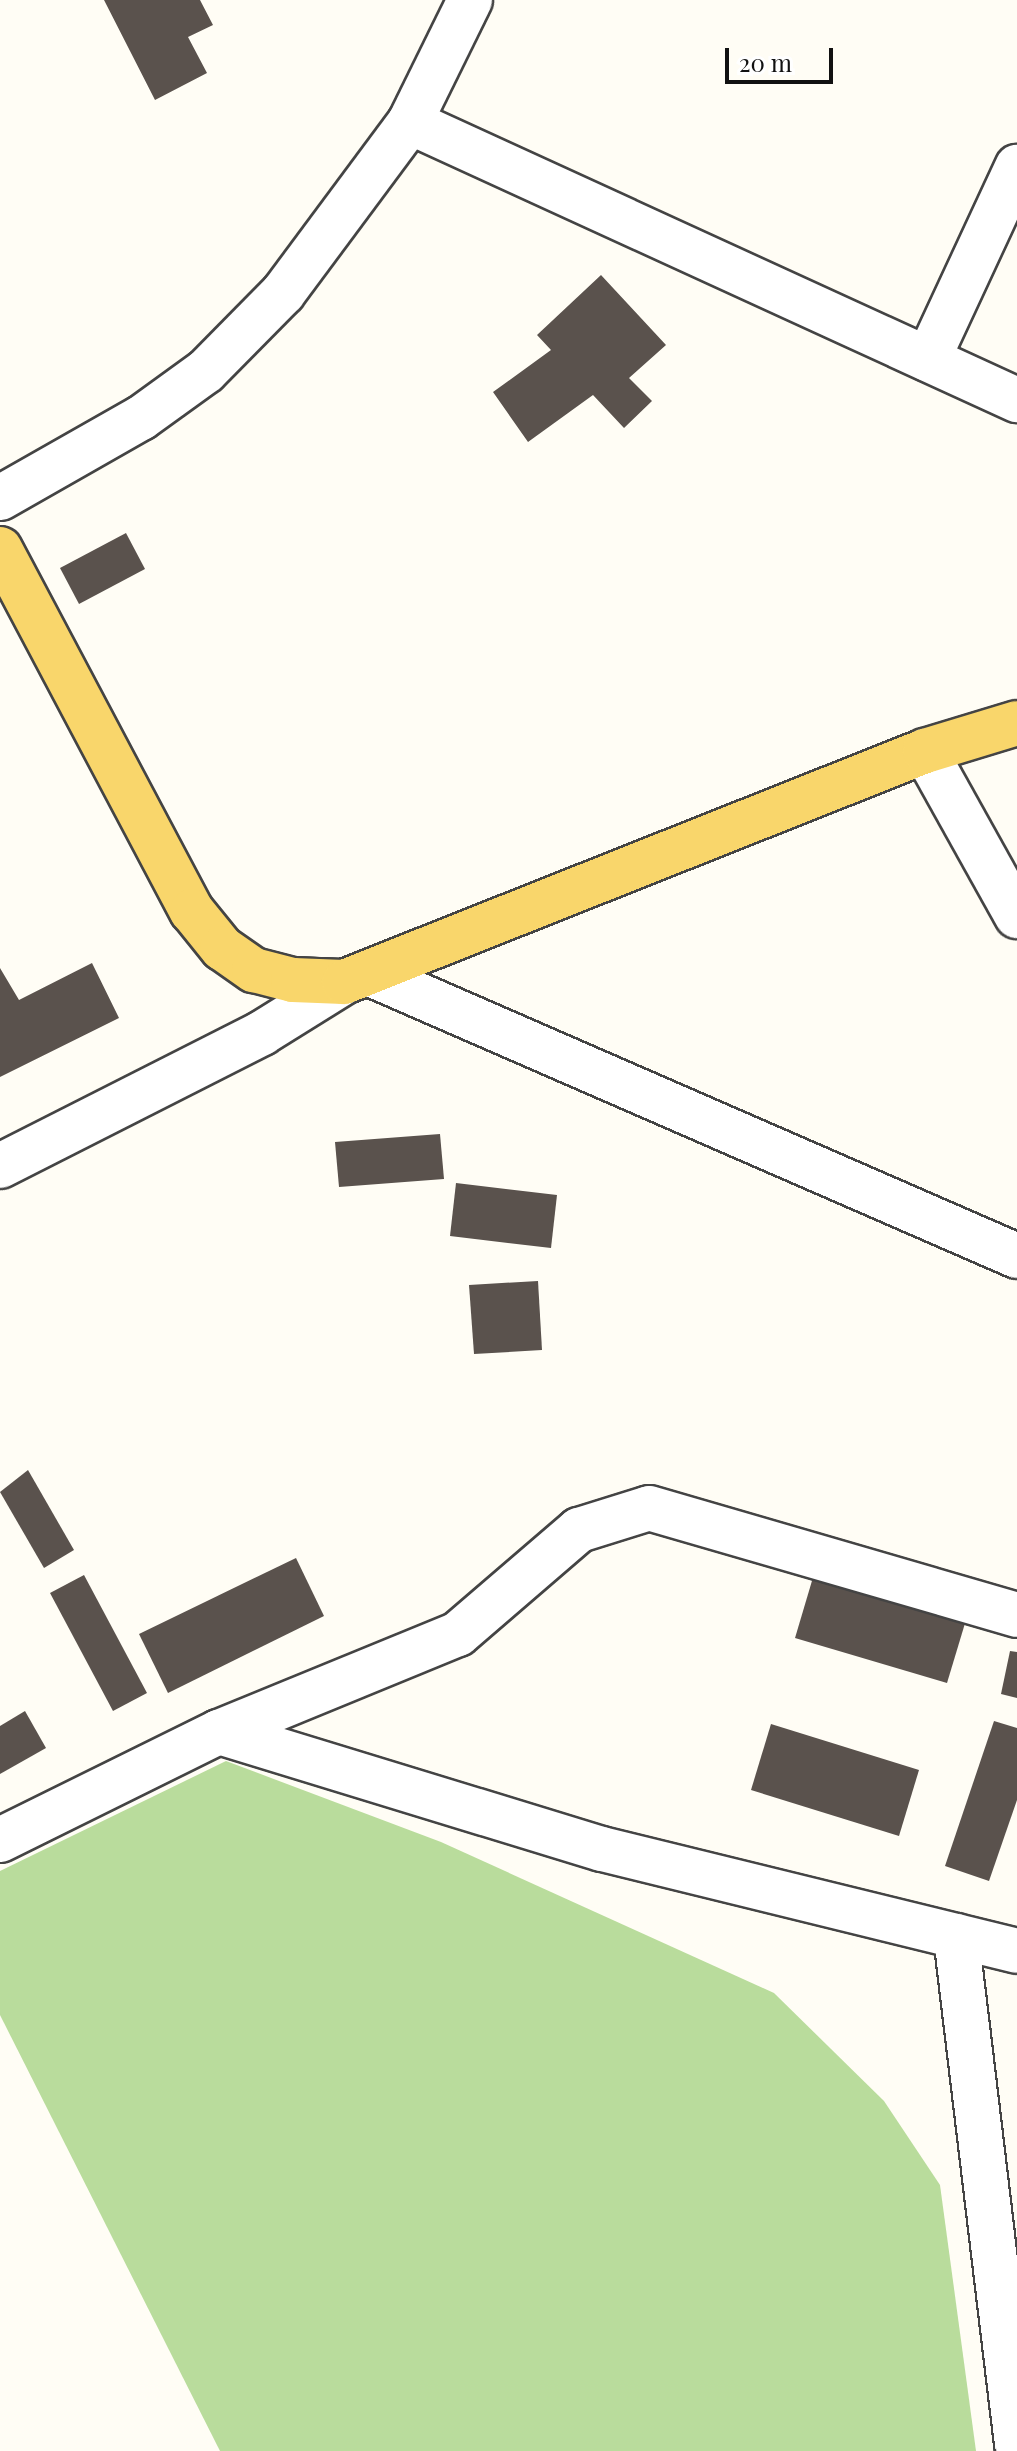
<!DOCTYPE html>
<html>
<head>
<meta charset="utf-8">
<style>
	body { margin:0 }
	#map { position:relative; width:1017px; height:2451px; overflow:hidden; background:#fffdf5; font-family:"Playfair Display",serif }
	div>[style] { position:absolute }
	[style*='--x'] { left:calc(var(--x)*1px); top:calc(var(--y)*1px); width:calc(var(--w)*1px); rotate:calc(var(--a)*1deg) }
	.forest>* { inset:0; background:#b9dc9c }
	.building>* { inset:0; background:#5a524d }
	.roads { filter:drop-shadow(2px 0 #444) drop-shadow(-2px 0 #444) drop-shadow(0 2px #444) drop-shadow(0 -2px #444) }
	.minor>* { height:44px; margin:-22px; padding:0 22px; transform-origin:22px; border-radius:22px; background:#fff }
	.major>* { height:44px; margin:-22px; padding:0 22px; transform-origin:22px; border-radius:22px; background:#f9d66b }
	span { translate:-50% -50%; white-space:nowrap; text-align:center; line-height:1.15; -webkit-text-stroke:8px #fff; paint-order:stroke }
	.scale { position:absolute; left:725px; top:48px; width:108px; height:36px; box-sizing:border-box; border:4px solid #111; border-top:0; padding-left:10px; font-size:24px; line-height:28px; white-space:nowrap; color:#111; -webkit-text-stroke:6px #fff; paint-order:stroke }
</style>
</head>
<body>
<div id="map">
	<div class="forest">
		<div style="clip-path:polygon(226px 1761px,441px 1842px,774px 1993px,884px 2101px,940px 2185px,976px 2451px,220px 2451px,0 2015px,0 1871px)"></div>
	</div>
	<div class="building">
		<div style="clip-path:polygon(104px 0,200px 0,213px 25px,188px 37px,207px 73px,155px 100px)"></div>
		<div style="clip-path:polygon(601px 275px,666px 345px,629px 378px,652px 401px,624px 428px,593px 395px,528px 442px,493px 392px,551px 350px,537px 335px)"></div>
		<div style="clip-path:polygon(126px 533px,145px 569px,79px 604px,60px 568px)"></div>
		<div style="clip-path:polygon(92px 963px,119px 1018px,0 1077px,0 968px,19px 1000px)"></div>
		<div style="clip-path:polygon(440px 1134px,444px 1179px,339px 1187px,335px 1142px)"></div>
		<div style="clip-path:polygon(456px 1183px,557px 1195px,551px 1248px,450px 1236px)"></div>
		<div style="clip-path:polygon(538px 1281px,542px 1350px,474px 1354px,469px 1285px)"></div>
		<div style="clip-path:polygon(28px 1470px,74px 1550px,44px 1568px,0 1492px)"></div>
		<div style="clip-path:polygon(296px 1558px,324px 1616px,168px 1693px,139px 1634px)"></div>
		<div style="clip-path:polygon(814px 1574px,966px 1620px,947px 1683px,795px 1638px)"></div>
		<div style="clip-path:polygon(84px 1575px,147px 1693px,113px 1711px,50px 1593px)"></div>
		<div style="clip-path:polygon(1010px 1651px,1017px 1652px,1017px 1698px,1001px 1694px)"></div>
		<div style="clip-path:polygon(25px 1711px,46px 1748px,0 1774px,0 1726px)"></div>
		<div style="clip-path:polygon(994px 1721px,1017px 1728px,1017px 1800px,989px 1881px,945px 1866px)"></div>
		<div style="clip-path:polygon(771px 1724px,919px 1770px,899px 1836px,751px 1790px)"></div>
	</div>
	<div class="roads">
		<div class="minor">
			<div style="--x:410;--y:122;--w:668;--a:24.61"></div>
			<div style="--x:928;--y:359;--w:212;--a:-65.1"></div>
			<div style="--x:0;--y:498;--w:162;--a:-29.6"></div>
			<div style="--x:141;--y:418;--w:80;--a:-35.9"></div>
			<div style="--x:206;--y:371;--w:110;--a:-45.4"></div>
			<div style="--x:283;--y:293;--w:213;--a:-53.4"></div>
			<div style="--x:410;--y:122;--w:136;--a:-63.8"></div>
			<div style="--x:925;--y:751;--w:189;--a:60.9"></div>
			<div style="--x:368;--y:973;--w:708;--a:23.56"></div>
			<div style="--x:0;--y:1166;--w:294;--a:-26.9"></div>
			<div style="--x:262;--y:1033;--w:97;--a:-31.9"></div>
			<div style="--x:219;--y:1732;--w:400;--a:17"></div>
			<div style="--x:602;--y:1849;--w:427;--a:13.8"></div>
			<div style="--x:0;--y:1840;--w:244;--a:-26.3"></div>
			<div style="--x:219;--y:1732;--w:258;--a:-22.3"></div>
			<div style="--x:458;--y:1634;--w:160;--a:-40.7"></div>
			<div style="--x:579;--y:1530;--w:73;--a:-17.4"></div>
			<div style="--x:649;--y:1508;--w:383;--a:16.2"></div>
			<div style="--x:956;--y:1936;--w:512;--a:83.15"></div>
		</div>
		<div class="major">
			<div style="--x:0;--y:549;--w:410;--a:62.1"></div>
			<div style="--x:192;--y:911;--w:48;--a:51"></div>
			<div style="--x:222;--y:948;--w:39;--a:35"></div>
			<div style="--x:254;--y:970;--w:40;--a:14.4"></div>
			<div style="--x:293;--y:980;--w:51;--a:2.2"></div>
			<div style="--x:344;--y:982;--w:625;--a:-21.68"></div>
			<div style="--x:925;--y:751;--w:96;--a:-16.9"></div>
		</div>
	</div>
	<div class="scale">20 m</div>
</div>
</body>
</html>
